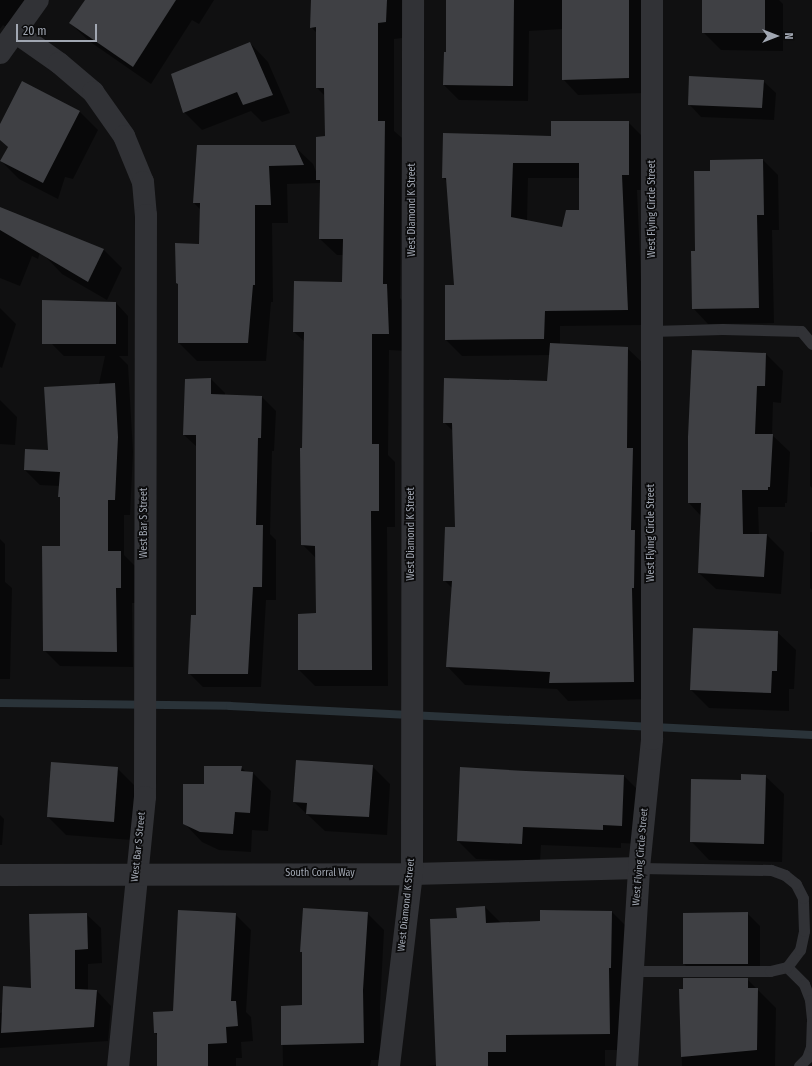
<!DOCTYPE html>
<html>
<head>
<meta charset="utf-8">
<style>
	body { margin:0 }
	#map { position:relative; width:812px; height:1066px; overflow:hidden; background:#101011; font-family:"Fira Sans Condensed",sans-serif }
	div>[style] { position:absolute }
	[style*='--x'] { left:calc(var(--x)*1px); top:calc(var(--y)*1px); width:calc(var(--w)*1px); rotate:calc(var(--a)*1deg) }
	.shadow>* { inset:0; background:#0007 }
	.stream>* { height:8px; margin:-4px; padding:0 4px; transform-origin:4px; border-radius:4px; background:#2a3339 }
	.building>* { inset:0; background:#3f4044 }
	.lane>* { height:11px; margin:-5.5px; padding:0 5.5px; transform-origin:5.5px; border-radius:5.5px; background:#313236 }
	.street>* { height:22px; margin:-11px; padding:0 11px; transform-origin:11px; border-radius:11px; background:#313236 }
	span { translate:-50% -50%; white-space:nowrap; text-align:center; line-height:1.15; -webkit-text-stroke:3.5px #0b0b0c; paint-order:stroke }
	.street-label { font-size:10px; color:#a1a7b2 }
	.north { position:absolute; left:756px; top:16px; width:40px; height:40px; -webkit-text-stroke:3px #0b0b0c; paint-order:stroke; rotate:90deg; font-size:11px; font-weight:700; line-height:16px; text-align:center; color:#a1a7b2 }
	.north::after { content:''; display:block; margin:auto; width:14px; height:18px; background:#a1a7b2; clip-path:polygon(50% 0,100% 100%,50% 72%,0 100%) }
	.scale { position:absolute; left:16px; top:24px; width:81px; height:18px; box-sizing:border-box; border:2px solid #a1a7b2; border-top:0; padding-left:5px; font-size:12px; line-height:14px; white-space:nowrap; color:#a1a7b2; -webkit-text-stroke:3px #0b0b0c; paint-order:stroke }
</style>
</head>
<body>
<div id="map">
	<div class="shadow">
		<div style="clip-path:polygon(0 0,26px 0,7px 28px,3px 25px,0 29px)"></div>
		<div style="clip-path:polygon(86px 0,214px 0,199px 24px,192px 20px,151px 84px,89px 41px,70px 23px)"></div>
		<div style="clip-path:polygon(312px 0,403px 0,402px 38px,394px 39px,394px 131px,402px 138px,400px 298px,403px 302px,406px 351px,389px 350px,388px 455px,395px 462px,395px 527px,387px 527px,388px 686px,315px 686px,299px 670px,317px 614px,316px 558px,302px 544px,305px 342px,294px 332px,343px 283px,344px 255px,337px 255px,320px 239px,320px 183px,287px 184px,288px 223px,272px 223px,273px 302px,271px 302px,266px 361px,197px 361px,179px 343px,179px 285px,177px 283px,200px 245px,201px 210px,194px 203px,294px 146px,313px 164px,317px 174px,326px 137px,325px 96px,317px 88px,317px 33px,311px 27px)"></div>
		<div style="clip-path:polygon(447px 0,644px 0,645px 93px,578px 95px,563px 79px,563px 29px,529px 31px,528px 101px,459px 100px,444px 85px,447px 53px)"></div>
		<div style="clip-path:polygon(703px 0,779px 0,783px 4px,783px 51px,721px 50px,703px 32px)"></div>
		<div style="clip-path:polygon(250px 43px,268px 62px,290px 113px,262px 122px,251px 111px,202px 130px,184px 112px)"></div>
		<div style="clip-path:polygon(763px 81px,776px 93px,774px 120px,701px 117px,689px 104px)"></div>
		<div style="clip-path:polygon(22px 83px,80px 112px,98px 130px,73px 179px,65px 177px,58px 199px,19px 179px,1px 161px,8px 147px,0 138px,0 126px)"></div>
		<div style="clip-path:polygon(evenodd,628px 122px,644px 138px,644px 190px,637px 190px,643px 325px,560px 326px,560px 344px,627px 348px,646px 366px,652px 699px,568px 701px,557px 689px,465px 685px,447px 666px,452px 588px,444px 580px,456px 528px,453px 431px,444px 422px,548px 382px,550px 355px,462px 356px,446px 340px,446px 286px,455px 286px,448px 182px,443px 178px,552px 137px,628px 122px,528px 178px,580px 178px,580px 211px,563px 228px,527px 221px,528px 178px)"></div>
		<div style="clip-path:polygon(763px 160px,778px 175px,779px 230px,772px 230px,774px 323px,708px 324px,693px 308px,696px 252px,711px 172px)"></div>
		<div style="clip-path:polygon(0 208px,104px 250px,122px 268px,107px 300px,62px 274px,44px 255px,43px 243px,38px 259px,32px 256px,20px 286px,0 278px)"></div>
		<div style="clip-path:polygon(116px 303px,128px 316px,128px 356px,119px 356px,128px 365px,133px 452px,130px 515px,124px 515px,124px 555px,137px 568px,137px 603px,132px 603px,133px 667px,60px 666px,44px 650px,61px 547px,60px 486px,40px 485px,25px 470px,49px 451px,97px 393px,105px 356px,64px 356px,52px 344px)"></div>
		<div style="clip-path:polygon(0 308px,16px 324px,2px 368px,0 367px)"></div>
		<div style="clip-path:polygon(766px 354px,783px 371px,781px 403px,773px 402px,772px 435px,790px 452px,787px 503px,785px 503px,785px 507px,758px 507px,759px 535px,767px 535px,784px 552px,781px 594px,716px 589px,699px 573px,701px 516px,689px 503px)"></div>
		<div style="clip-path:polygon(211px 379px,225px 393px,225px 395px,262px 397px,276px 411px,274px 451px,272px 451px,270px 534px,276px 540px,276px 600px,266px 600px,261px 687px,203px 687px,189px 673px,197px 617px,197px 447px,184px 435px)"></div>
		<div style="clip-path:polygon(0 400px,17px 417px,15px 445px,0 444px)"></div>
		<div style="clip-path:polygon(810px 440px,812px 440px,812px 488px,810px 486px)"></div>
		<div style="clip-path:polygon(810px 532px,812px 532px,812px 590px,810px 588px)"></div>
		<div style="clip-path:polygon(0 539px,5px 544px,5px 582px,12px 588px,10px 679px,0 679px)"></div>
		<div style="clip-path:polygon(777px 632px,796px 650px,794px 689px,789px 689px,789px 711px,709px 708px,691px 690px)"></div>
		<div style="clip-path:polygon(372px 766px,390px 784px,387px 835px,325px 831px,294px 802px)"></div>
		<div style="clip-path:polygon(205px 767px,242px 768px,247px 773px,253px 773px,271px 791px,268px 831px,252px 830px,251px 852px,219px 850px,202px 842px,184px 823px,205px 786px)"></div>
		<div style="clip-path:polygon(117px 768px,135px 786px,132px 840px,66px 835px,48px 817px)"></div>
		<div style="clip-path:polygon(461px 768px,624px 776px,642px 794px,640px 844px,621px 843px,621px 848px,541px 845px,540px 862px,476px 859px,458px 841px)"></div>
		<div style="clip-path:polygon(765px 776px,784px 794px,782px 862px,709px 860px,691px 841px)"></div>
		<div style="clip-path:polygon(0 815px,4px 819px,2px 845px,0 845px)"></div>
		<div style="clip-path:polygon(485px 907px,501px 923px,541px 922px,612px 912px,628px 928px,626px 1050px,605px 1050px,605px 1066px,426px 1066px,437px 1065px,458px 919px)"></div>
		<div style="clip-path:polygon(367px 913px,384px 930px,380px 1007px,381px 1060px,371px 1060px,370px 1066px,283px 1066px,282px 1006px,303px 1006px)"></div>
		<div style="clip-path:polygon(747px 913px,760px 926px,760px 976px,696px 976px,684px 964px)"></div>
		<div style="clip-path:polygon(86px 914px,101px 928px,102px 963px,88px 964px,88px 991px,97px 991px,111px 1006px,108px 1041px,0 1048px,0 1013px,3px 1012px,32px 989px)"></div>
		<div style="clip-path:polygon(235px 914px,251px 930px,246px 1012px,251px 1017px,253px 1041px,241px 1042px,242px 1058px,236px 1058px,236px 1066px,158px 1066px,158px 1036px,155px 1033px,174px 1012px)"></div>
		<div style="clip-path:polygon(747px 979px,776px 1008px,775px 1066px,682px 1066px,680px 990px)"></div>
	</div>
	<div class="stream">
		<div style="--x:0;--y:703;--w:230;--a:0.7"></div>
		<div style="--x:230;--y:706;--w:583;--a:2.85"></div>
	</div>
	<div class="building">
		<div style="clip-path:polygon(85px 0,176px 0,133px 67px,69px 23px)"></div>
		<div style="clip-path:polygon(311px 0,387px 0,386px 22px,378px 23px,378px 121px,385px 121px,383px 284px,387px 284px,389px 334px,372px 334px,372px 444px,379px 444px,379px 511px,371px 511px,372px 670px,298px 670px,298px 614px,316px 613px,315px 546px,301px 545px,300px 448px,302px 448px,304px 332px,293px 332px,294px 281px,342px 282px,343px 239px,319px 239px,320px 180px,316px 180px,316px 137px,325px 136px,324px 88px,316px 88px,316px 27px,310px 28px)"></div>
		<div style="clip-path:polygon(446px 0,514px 0,513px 86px,443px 85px,444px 52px,446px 52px)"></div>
		<div style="clip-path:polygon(562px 0,629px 0,629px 78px,562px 80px)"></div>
		<div style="clip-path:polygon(702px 0,765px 0,765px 33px,702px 33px)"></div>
		<div style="clip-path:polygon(250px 42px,273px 95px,243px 105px,237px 92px,183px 113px,171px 74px)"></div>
		<div style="clip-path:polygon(689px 76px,764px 80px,762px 108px,688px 105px)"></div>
		<div style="clip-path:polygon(22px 81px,80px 111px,43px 183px,0 161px,8px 147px,0 140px,0 124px)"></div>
		<div style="clip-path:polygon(evenodd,551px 121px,629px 121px,629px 175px,622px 175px,628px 310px,545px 311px,544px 339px,445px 340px,445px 285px,454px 285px,446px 178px,442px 178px,443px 133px,551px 136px,551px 121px,513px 163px,579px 163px,579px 210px,566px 210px,562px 227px,511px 217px,513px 163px)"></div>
		<div style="clip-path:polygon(197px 145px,295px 145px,304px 165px,269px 166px,271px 205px,255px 205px,255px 285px,253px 285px,248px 343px,178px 343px,178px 284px,176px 283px,175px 243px,199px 244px,200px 203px,193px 203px)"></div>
		<div style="clip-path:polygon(763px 159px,764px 215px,757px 215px,759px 308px,692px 309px,691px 251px,695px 251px,694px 171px,710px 171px,710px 160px)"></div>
		<div style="clip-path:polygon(0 207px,104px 249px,88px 282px,0 230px)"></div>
		<div style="clip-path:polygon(42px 300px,116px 302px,116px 344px,42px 344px)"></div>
		<div style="clip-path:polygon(550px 343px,628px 347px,627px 448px,633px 448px,631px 530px,635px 530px,634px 588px,632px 588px,634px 682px,549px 683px,550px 672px,446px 667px,452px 581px,443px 581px,445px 527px,455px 527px,452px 423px,443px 423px,444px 378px,547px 381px)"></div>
		<div style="clip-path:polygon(692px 350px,766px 353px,765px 386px,757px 386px,755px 434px,773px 434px,770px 487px,768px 487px,768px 490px,742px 490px,743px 534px,767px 534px,764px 577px,698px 573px,701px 503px,688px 503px,688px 437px)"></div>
		<div style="clip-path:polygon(211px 378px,211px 394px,262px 396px,261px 438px,258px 438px,256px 525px,263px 525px,262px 587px,253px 587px,248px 674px,188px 674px,191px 615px,196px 615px,196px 435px,183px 435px,185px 379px)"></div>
		<div style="clip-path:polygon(115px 383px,118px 437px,115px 500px,108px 500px,108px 551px,121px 551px,121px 588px,116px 588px,117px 652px,43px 651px,42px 546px,60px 546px,60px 497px,58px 497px,60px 472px,24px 470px,25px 449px,48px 450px,44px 387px)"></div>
		<div style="clip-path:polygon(693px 628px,778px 631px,777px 671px,772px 671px,771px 693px,690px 690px)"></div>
		<div style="clip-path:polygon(296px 760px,373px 765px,369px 817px,306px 814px,307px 803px,293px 802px)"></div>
		<div style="clip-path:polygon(51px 762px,118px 767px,114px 822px,47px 817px)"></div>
		<div style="clip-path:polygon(204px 766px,242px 766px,241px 771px,253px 772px,250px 813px,235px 812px,233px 834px,200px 832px,183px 824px,183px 784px,204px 784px)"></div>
		<div style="clip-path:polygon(460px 767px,526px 771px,624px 775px,622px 826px,603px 825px,603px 830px,523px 827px,522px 844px,457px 841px)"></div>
		<div style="clip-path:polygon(741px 774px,766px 775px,764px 844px,690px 842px,691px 779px,741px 780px)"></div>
		<div style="clip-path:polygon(485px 906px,486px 923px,540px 921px,540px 910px,612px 911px,611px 968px,609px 968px,610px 1034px,506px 1035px,506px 1052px,488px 1052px,488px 1066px,436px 1066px,430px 919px,457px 918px,456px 908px)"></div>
		<div style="clip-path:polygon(303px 908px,368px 912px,363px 990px,364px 1043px,281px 1045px,281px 1006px,302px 1005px,302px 952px,300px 952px)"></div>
		<div style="clip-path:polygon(178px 910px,236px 913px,231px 1001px,236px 1001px,238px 1026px,226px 1027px,227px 1043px,208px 1044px,208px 1066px,157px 1066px,157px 1033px,154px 1033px,153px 1012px,173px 1011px)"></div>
		<div style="clip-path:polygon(748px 912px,748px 964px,683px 964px,683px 913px)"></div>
		<div style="clip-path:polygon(87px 913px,88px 949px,75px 950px,75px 989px,97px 990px,94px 1027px,1px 1033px,3px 986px,31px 988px,29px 914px)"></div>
		<div style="clip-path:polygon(683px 978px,748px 978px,748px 988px,758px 988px,757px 1050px,681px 1057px,679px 989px,683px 989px)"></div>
	</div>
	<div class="lane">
		<div style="--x:652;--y:331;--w:70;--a:-1.6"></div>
		<div style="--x:722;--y:329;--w:79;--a:1.5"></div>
		<div style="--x:801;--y:331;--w:17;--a:50"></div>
		<div style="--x:787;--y:967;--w:24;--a:45"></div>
		<div style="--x:804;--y:984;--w:17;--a:69"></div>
		<div style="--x:810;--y:1000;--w:20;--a:84"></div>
		<div style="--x:633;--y:971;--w:137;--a:0"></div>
		<div style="--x:770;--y:971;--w:17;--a:-13"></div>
		<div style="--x:787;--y:967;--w:21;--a:-53"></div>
		<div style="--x:800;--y:950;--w:19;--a:-78"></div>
		<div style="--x:804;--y:931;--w:33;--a:-92"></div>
		<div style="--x:803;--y:898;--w:16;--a:-117"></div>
		<div style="--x:796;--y:884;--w:14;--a:-141"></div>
		<div style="--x:785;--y:875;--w:15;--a:-160"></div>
		<div style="--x:771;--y:870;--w:132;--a:-179.1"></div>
		<div style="--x:799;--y:1066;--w:11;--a:-45"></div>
		<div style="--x:807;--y:1058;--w:12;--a:-70"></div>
		<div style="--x:811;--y:1047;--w:25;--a:-88"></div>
	</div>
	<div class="street">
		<div style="--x:15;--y:32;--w:54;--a:35.2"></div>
		<div style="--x:59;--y:63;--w:45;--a:40.5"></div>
		<div style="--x:93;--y:92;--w:54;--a:54.8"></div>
		<div style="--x:124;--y:136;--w:50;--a:67.6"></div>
		<div style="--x:143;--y:182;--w:33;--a:85"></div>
		<div style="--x:146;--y:215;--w:582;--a:90.1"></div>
		<div style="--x:145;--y:797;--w:270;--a:95.7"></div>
		<div style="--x:0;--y:53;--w:65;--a:-54.4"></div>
		<div style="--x:0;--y:875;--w:412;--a:-0.1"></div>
		<div style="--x:412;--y:874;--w:227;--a:-1.5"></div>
		<div style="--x:389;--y:1066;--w:193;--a:-83.2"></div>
		<div style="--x:412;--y:874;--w:874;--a:-89.93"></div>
		<div style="--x:627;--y:1066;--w:198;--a:-86.5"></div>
		<div style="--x:639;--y:868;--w:130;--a:-84.2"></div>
		<div style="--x:652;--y:739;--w:739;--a:-90"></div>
	</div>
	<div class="street-label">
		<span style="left:653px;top:209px;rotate:-90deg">West Flying Circle Street</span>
		<span style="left:413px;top:210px;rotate:-90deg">West Diamond K Street</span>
		<span style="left:145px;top:523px;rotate:-90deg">West Bar S Street</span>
		<span style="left:652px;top:533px;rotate:-90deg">West Flying Circle Street</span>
		<span style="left:412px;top:534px;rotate:-90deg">West Diamond K Street</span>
		<span style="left:139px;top:847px;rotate:-84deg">West Bar S Street</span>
		<span style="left:641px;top:857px;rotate:-85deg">West Flying Circle Street</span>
		<span style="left:320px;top:874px">South Corral Way</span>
		<span style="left:407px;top:905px;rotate:-84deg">West Diamond K Street</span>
	</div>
	<div class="north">N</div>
	<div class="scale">20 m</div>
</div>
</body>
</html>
